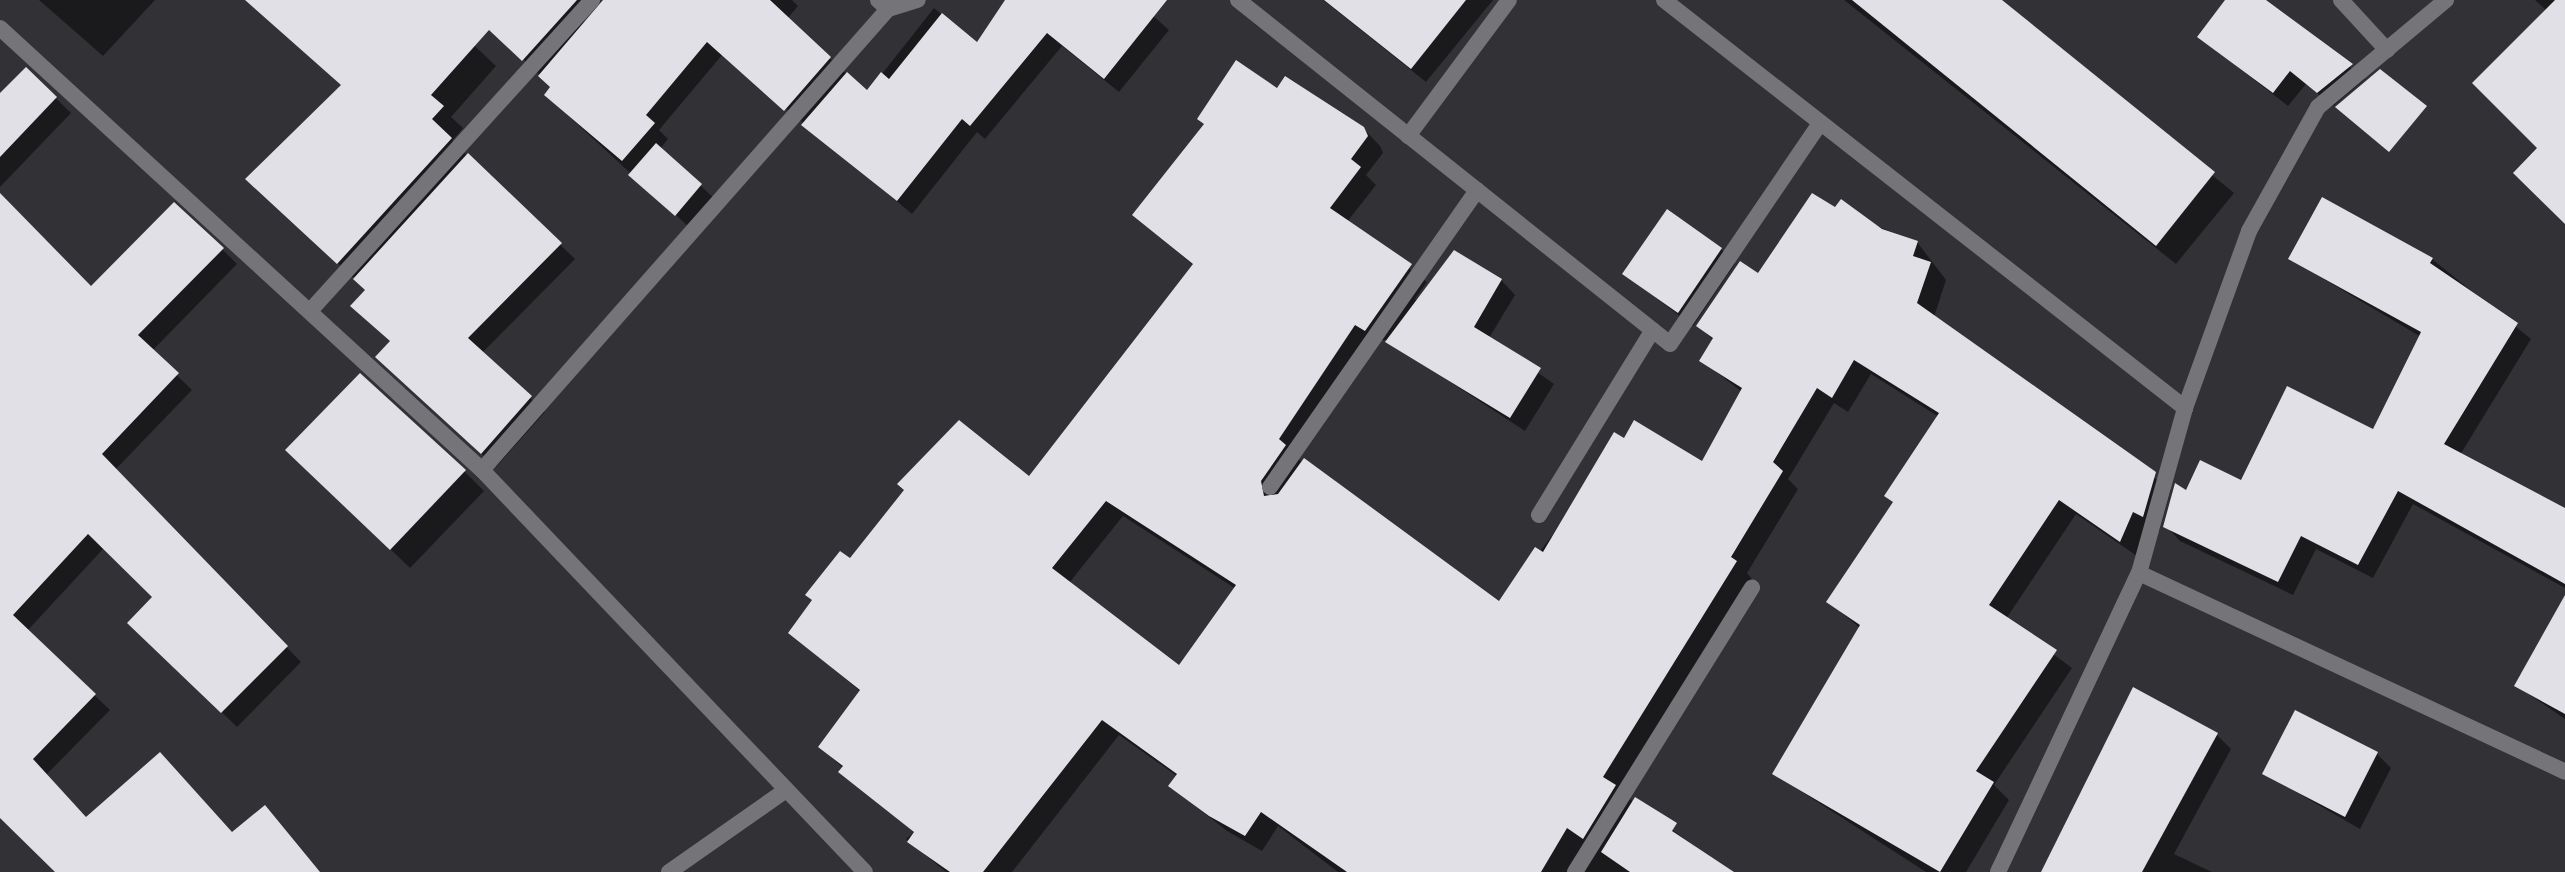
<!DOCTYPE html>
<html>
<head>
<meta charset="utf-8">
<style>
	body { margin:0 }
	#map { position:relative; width:2565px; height:872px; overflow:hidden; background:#323135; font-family:Roboto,sans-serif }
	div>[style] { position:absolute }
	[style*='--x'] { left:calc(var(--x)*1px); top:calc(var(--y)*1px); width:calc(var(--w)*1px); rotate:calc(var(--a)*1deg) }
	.shadow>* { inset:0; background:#0007 }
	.building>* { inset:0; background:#e1e0e6 }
	.lane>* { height:16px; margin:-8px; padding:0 8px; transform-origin:8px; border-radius:8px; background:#757479 }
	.street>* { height:16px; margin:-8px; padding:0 8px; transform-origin:8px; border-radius:8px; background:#757479 }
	span { translate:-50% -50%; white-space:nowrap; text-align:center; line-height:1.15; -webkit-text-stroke:8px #19191b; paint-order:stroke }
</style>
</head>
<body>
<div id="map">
	<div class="shadow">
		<div style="clip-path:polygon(39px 0,155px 0,103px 56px)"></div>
		<div style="clip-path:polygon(248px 0,426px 0,496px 66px,451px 117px,463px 128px,452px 141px,575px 259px,482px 353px,545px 412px,496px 467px,392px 371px,391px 342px,367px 290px,269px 200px,343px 86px)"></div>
		<div style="clip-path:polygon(523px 0,585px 0,575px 11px,588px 24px,667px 0,792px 0,798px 6px,787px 19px,867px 93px,934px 8px,978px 45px,1012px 0,1135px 0,1169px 30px,1119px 92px,1062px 46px,985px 139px,977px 132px,912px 214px,722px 55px,659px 130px,668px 139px,660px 149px,715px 199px,690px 228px,561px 109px,553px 87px,508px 45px)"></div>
		<div style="clip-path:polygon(1323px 0,1493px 0,1426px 82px)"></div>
		<div style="clip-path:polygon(1844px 0,1999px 0,2234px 193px,2176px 264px)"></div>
		<div style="clip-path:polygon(2227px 0,2262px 0,2365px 79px,2333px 106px,2306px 84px,2288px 106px,2199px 37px)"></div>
		<div style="clip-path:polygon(2535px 0,2565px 0,2565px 221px,2540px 148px,2547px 11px)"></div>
		<div style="clip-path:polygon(26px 69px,71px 113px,0 187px,0 96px)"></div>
		<div style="clip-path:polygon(evenodd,1277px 91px,1363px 128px,1380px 146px,1383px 153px,1366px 175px,1376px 185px,1347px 222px,1427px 282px,1414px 300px,1501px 280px,1515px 295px,1489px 338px,1554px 384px,1525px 431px,1386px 340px,1372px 340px,1294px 456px,1500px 603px,1625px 441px,1703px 464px,1742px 392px,1701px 360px,1714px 341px,1698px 325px,1836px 210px,1917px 242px,1946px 280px,1934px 317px,2171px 490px,2159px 532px,2150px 527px,2137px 556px,2076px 514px,2006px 619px,2072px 668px,1994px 785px,2009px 800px,1966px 872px,1926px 872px,1774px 774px,1860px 628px,1829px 602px,1895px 504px,1886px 495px,1939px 417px,1871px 374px,1848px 412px,1834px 403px,1788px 479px,1798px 489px,1747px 573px,1752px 579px,1620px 792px,1730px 872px,1338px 872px,1278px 826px,1262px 851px,1227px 831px,1170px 786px,1177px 776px,1119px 735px,1012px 872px,946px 872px,906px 839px,914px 832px,820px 747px,861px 692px,790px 632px,850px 561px,1029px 479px,1194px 266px,1135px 215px,1277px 91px,1123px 516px,1236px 589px,1179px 668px,1069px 583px,1123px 516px)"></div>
		<div style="clip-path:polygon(0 196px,91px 289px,222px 249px,237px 264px,152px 351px,192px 390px,115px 470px,301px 662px,237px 727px,130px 623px,155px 597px,104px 548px,27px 631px,110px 710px,46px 775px,87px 819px,233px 834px,320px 872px,57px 872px,0 816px)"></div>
		<div style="clip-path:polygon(1721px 249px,1735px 264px,1693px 326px,1624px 274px)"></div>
		<div style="clip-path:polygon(2290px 259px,2432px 259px,2531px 339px,2460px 455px,2565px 511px,2565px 588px,2413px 504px,2373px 578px,2316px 549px,2293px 595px,2180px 541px,2166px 526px,2187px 492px,2242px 483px,2374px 432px,2421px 337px)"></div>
		<div style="clip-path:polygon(308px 470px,464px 471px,484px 491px,410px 568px)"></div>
		<div style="clip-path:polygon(2565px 599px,2565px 719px,2517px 686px)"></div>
		<div style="clip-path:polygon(2217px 735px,2231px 749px,2174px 854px,2212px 872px,2052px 872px)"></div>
		<div style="clip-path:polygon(2377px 754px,2391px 768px,2360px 829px,2265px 774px)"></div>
	</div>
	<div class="building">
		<div style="clip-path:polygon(245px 0,577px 0,522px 61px,489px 30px,431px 95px,444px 106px,432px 119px,452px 138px,337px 264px,245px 179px,341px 85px)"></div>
		<div style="clip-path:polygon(603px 0,770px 0,831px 57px,784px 111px,707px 42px,646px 115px,655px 123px,622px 161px,544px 95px,550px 87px,538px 76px)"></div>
		<div style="clip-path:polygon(1005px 0,1167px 0,1104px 79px,1047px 33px,970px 126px,962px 119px,897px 201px,801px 125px,847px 72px,867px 90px,881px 72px,889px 79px,942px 13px,977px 42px)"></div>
		<div style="clip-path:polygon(1324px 0,1466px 0,1411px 69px)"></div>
		<div style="clip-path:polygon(1852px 0,2002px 0,2215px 172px,2156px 246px)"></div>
		<div style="clip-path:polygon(2225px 0,2266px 0,2353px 64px,2317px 93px,2290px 71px,2273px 93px,2197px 37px)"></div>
		<div style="clip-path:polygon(2555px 0,2565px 0,2565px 224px,2513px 173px,2537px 148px,2472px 83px)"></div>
		<div style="clip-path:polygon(evenodd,1236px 60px,1277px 88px,1285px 76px,1364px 127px,1368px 136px,1351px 159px,1361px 167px,1330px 208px,1412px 264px,1365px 331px,1355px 325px,1279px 439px,1286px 445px,1261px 481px,1264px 496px,1278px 494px,1304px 458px,1499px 601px,1535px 547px,1543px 552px,1614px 432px,1624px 438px,1634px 420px,1702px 461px,1742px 388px,1699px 361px,1713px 338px,1696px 326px,1740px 261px,1758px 273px,1812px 193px,1835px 207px,1841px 199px,1882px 229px,1918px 241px,1913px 256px,1931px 262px,1917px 303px,2156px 472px,2143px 517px,2133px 512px,2120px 542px,2059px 500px,1989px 605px,2057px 650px,1976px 771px,1994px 782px,1940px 872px,1772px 774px,1860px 625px,1826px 602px,1893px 502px,1884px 496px,1939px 413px,1854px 360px,1832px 398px,1817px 388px,1773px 462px,1783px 471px,1731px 557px,1737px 561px,1603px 777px,1616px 785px,1583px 839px,1567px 828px,1541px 872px,1347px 872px,1261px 812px,1245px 836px,1209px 816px,1168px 786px,1177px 774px,1102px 720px,983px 872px,950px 872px,907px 842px,914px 832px,838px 772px,843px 766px,818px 747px,860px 690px,788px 633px,812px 600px,805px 595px,840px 551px,850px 558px,904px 490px,897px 484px,959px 420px,1029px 476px,1193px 264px,1132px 215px,1204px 124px,1197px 119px,1236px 60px,1106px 501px,1236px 585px,1179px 665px,1052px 568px,1106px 501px)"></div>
		<div style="clip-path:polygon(26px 67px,57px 97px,0 157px,0 93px)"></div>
		<div style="clip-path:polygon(2380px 69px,2427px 106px,2389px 152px,2335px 107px)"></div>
		<div style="clip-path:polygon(656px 143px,702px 184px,675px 216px,628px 175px)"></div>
		<div style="clip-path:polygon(468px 153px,562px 243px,468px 338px,532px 396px,481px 454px,375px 357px,390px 341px,350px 306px,365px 290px,353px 279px)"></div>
		<div style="clip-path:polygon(0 193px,91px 286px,174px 202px,224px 248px,138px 335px,179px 373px,102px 454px,288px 646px,221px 713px,127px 623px,152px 597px,88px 534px,13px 615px,96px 694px,33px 759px,86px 817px,160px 752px,232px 832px,265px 805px,320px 872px,55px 872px,0 818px)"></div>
		<div style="clip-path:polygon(2322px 197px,2433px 258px,2430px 263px,2518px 323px,2444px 444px,2565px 508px,2565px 584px,2398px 491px,2358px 565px,2301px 536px,2278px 582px,2163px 527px,2175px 483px,2186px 490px,2200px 460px,2241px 480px,2287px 386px,2373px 429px,2421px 332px,2288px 259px)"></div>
		<div style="clip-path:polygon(1667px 209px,1722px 248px,1678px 313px,1622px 274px)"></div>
		<div style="clip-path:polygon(1454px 250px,1502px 279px,1474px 327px,1541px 368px,1510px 418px,1385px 342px)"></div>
		<div style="clip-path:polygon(360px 373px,466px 470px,390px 550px,285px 450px)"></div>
		<div style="clip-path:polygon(2565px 595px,2565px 714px,2514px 686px)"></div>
		<div style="clip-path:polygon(2133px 687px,2218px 733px,2142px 872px,2041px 872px)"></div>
		<div style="clip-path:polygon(2295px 710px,2378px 752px,2345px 817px,2262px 774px)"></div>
		<div style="clip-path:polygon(1635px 797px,1677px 823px,1672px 831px,1734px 872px,1630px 872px,1601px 852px)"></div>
	</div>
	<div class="lane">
		<div style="--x:2341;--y:0;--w:68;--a:47.4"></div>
		<div style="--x:482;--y:470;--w:614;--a:-48.63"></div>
		<div style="--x:1270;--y:487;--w:362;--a:-55.1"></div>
		<div style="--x:1539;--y:515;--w:217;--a:-58.4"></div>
		<div style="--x:1575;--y:872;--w:335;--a:-58.1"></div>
	</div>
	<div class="street">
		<div style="--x:878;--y:0;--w:13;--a:42"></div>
		<div style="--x:888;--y:9;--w:31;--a:-17"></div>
		<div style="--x:1238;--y:0;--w:552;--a:38.53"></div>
		<div style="--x:1670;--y:344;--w:267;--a:-55.8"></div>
		<div style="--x:1664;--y:0;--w:662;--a:38.06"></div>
		<div style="--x:0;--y:28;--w:654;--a:42.52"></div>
		<div style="--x:482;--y:470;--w:555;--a:46.39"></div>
		<div style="--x:1408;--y:136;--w:169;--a:-53.4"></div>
		<div style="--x:310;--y:311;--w:420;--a:-47.8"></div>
		<div style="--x:2139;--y:573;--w:470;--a:25"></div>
		<div style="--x:669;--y:872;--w:143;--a:-35"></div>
		<div style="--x:1998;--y:872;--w:331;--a:-64.8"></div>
		<div style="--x:2139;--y:573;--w:171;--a:-74.4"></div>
		<div style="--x:2185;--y:408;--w:188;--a:-70.1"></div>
		<div style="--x:2249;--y:231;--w:142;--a:-60.9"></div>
		<div style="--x:2318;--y:107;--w:167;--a:-39.9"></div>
	</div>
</div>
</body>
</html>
